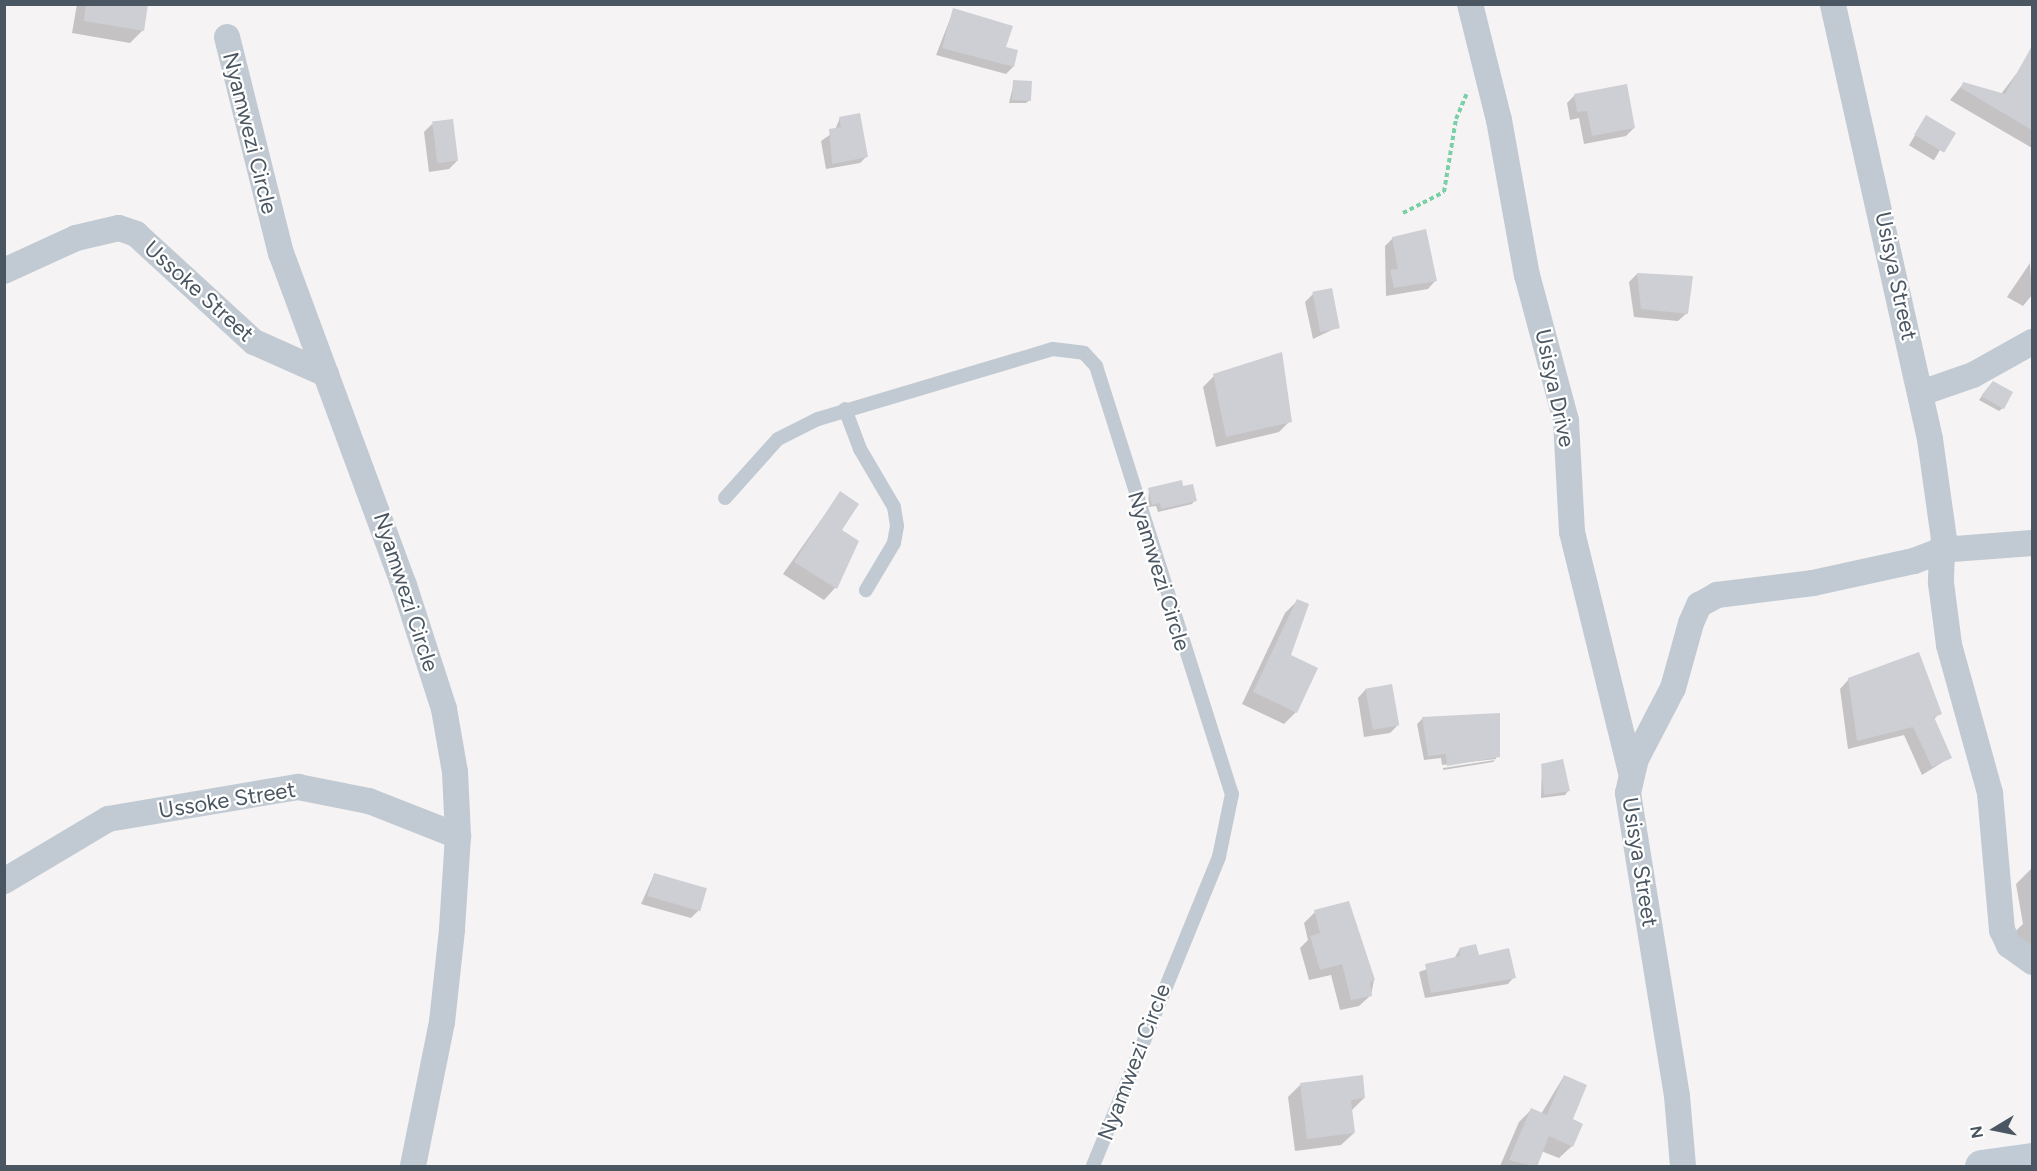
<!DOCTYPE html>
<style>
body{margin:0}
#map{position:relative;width:2037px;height:1171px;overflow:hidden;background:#f5f3f3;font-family:Figtree,sans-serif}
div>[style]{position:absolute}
.shadow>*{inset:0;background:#0003;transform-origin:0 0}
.building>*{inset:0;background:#cdcfd5;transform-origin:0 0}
.path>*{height:4px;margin-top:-2px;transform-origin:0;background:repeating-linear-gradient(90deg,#7ad0a6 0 4.5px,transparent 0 7.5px)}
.service>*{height:14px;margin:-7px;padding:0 7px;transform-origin:7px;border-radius:7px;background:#c1cad2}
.minor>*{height:26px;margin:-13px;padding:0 13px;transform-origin:13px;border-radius:13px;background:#c1cad2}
.secondary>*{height:33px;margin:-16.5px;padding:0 16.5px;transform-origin:16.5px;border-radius:16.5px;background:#c1cbd6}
span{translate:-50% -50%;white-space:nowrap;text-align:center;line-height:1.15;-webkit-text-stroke:4.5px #fff;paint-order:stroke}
.street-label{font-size:22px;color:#4a5661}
.frame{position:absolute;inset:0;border:6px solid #4a5661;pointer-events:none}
.north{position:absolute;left:1965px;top:1099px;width:60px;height:60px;-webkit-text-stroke:4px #fff;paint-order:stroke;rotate:260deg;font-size:16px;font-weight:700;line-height:24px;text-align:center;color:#4a5661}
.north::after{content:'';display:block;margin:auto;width:21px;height:27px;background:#4a5661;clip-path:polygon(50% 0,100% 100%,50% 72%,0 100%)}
</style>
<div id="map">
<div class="shadow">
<i style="clip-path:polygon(77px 4px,147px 4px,143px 30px,130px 43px,72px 33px)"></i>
<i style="clip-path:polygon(954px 9px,1004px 48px,1013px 67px,1006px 74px,936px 55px)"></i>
<i style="clip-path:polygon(2023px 65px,2032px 70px,2032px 148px,1950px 100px,1963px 84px,2001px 94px)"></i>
<i style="clip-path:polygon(1014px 82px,1030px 100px,1026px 103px,1009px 103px)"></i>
<i style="clip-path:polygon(1575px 95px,1634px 128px,1626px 136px,1584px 144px,1579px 118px,1570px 120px,1567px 103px)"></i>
<i style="left:1926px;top:117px;width:29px;height:33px;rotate:31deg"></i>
<i style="clip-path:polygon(840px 118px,867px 156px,860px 163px,826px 169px,821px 141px,834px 132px)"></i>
<i style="clip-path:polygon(432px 124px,457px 161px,449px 169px,429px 172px,424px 132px)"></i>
<i style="clip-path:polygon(1393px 238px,1436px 280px,1428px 289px,1386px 296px,1385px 246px)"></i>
<i style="clip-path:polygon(2030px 263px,2032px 295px,2023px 306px,2007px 297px)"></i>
<i style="clip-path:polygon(1637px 274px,1687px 313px,1678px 321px,1634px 317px,1629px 282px)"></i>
<i style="clip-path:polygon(1313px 294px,1338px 327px,1313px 339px,1305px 302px)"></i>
<i style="clip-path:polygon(1281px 354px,1290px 421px,1279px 432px,1216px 447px,1203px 387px,1214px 376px)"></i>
<i style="clip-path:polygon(1989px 387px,2003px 408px,1999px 411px,1979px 400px)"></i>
<i style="clip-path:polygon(1182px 488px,1195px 500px,1192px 504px,1158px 512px,1156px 506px,1148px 507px,1149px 490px)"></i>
<i style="clip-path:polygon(840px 493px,840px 530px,857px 541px,835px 588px,824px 600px,783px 574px)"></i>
<i style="clip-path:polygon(1297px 601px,1289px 656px,1296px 712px,1284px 724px,1242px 704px,1285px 613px)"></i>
<i style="clip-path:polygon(1849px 679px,1940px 713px,1933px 720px,1951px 757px,1922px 775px,1904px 735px,1848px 749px,1840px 689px)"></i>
<i style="clip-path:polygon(1366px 689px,1398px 725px,1390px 733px,1364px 737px,1358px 698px)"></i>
<i style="clip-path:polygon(1499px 714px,1496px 759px,1442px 765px,1441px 758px,1424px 760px,1417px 724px,1422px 719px)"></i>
<i style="clip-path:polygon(1495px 760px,1493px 762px,1443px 770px,1443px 768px)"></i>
<i style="clip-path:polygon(1542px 765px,1568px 791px,1565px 795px,1541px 798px)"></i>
<i style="clip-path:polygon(2032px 868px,2032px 970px,2003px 943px,2023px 924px,2016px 884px)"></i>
<i style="clip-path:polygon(654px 875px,699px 910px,691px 918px,641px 904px)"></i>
<i style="clip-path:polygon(1315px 912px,1374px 980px,1371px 995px,1359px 1006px,1340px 1010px,1331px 975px,1309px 980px,1300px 948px,1308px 940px,1304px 923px)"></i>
<i style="clip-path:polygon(1459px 950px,1478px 957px,1514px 977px,1508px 984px,1425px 998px,1419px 972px,1454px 959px)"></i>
<i style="clip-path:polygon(1564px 1076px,1572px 1146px,1559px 1158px,1541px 1151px,1535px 1166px,1500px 1166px,1519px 1122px,1531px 1110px,1541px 1114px)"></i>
<i style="clip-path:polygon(1300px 1085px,1364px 1098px,1351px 1111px,1354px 1133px,1341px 1145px,1295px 1151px,1288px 1097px)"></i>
</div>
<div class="building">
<i style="clip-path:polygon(86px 4px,148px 4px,144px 31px,84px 21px)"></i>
<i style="clip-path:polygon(953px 8px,1013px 26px,1006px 47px,1018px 50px,1014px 67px,942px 48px)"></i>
<i style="clip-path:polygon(2032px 46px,2032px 130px,1961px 88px,1963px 82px,2005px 94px)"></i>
<i style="left:1013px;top:80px;width:19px;height:20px;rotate:3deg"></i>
<i style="clip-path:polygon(1627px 84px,1635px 128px,1592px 136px,1587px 111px,1577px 112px,1574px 94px)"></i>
<i style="clip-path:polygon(860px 113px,868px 157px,832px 164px,829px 129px,841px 127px,839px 117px)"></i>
<i style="left:1926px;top:115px;width:35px;height:23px;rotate:31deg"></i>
<i style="left:453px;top:119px;width:42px;height:21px;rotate:83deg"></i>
<i style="clip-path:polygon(1426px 229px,1437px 281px,1394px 288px,1390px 270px,1398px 269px,1392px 237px)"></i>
<i style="clip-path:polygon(1637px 273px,1693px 276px,1688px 314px,1641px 309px)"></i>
<i style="left:1332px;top:288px;width:41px;height:20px;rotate:79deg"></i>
<i style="clip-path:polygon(1282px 352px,1292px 422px,1226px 437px,1213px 374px)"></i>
<i style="clip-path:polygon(1993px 381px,2013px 392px,2004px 409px,1981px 396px)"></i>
<i style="clip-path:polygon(1182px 480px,1183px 486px,1193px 484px,1197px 501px,1161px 509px,1160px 503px,1152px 505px,1148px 488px)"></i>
<i style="clip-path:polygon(840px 491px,859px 504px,842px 530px,859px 541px,837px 589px,794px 562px)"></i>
<i style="clip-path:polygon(1297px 599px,1309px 604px,1291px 655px,1318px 668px,1297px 713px,1253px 692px)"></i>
<i style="clip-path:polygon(1919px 652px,1942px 714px,1934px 717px,1952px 758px,1932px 767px,1913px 727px,1857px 741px,1848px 678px)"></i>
<i style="left:1392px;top:684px;width:42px;height:27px;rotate:80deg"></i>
<i style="clip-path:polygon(1500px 713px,1500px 757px,1447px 766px,1446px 754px,1428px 756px,1422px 717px)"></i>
<i style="clip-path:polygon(1563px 759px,1570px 791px,1544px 795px,1541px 764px)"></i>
<i style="left:654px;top:873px;width:55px;height:24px;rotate:16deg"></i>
<i style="clip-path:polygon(1349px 901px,1375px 980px,1370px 982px,1372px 996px,1351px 1000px,1342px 964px,1320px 970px,1310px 936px,1320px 933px,1314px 910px)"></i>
<i style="clip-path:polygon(1476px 944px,1479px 955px,1509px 948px,1516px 978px,1431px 993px,1425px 964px,1460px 956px,1459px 948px)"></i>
<i style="clip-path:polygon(1363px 1075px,1365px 1098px,1351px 1100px,1355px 1133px,1307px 1139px,1300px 1083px)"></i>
<i style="clip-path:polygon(1564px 1075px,1587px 1085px,1573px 1119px,1583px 1124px,1573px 1147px,1549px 1136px,1537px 1167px,1509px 1160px,1531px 1108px,1547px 1115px)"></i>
</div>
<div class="path">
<i style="left:1403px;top:213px;width:46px;rotate:-27.1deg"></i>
<i style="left:1444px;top:192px;width:74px;rotate:-80.7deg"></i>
<i style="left:1456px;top:119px;width:30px;rotate:-67deg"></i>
</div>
<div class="service">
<i style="left:845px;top:409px;width:43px;rotate:69.4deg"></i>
<i style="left:860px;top:449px;width:67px;rotate:59.6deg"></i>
<i style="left:894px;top:507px;width:19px;rotate:81deg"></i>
<i style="left:897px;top:526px;width:17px;rotate:100deg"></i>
<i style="left:894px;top:543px;width:55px;rotate:120.8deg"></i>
<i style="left:725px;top:498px;width:79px;rotate:-48.1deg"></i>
<i style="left:778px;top:439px;width:45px;rotate:-26.6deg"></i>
<i style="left:818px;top:419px;width:245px;rotate:-16.6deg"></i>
<i style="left:1053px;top:349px;width:31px;rotate:7deg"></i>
<i style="left:1084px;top:353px;width:18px;rotate:47deg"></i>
<i style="left:1096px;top:366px;width:449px;rotate:72.4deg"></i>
<i style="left:1232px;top:794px;width:64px;rotate:101.7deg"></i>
<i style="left:1219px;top:857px;width:334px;rotate:112.2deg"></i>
</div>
<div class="minor">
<i style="left:1470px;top:4px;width:120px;rotate:76deg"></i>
<i style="left:1499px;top:120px;width:158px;rotate:79.8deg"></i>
<i style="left:1527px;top:275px;width:151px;rotate:75deg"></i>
<i style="left:1566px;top:421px;width:111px;rotate:86.9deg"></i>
<i style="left:1572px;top:532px;width:248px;rotate:76.2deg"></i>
<i style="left:227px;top:37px;width:223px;rotate:76deg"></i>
<i style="left:281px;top:253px;width:354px;rotate:69.7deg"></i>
<i style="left:404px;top:585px;width:130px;rotate:72.1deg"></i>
<i style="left:444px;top:709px;width:64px;rotate:80.1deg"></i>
<i style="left:455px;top:772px;width:64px;rotate:87.3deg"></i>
<i style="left:458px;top:836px;width:94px;rotate:93.7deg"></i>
<i style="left:452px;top:930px;width:93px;rotate:96.2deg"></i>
<i style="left:442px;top:1022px;width:147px;rotate:101.4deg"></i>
<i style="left:4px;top:271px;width:79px;rotate:-24.6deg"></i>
<i style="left:76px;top:238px;width:44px;rotate:-13.1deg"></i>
<i style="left:119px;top:228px;width:18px;rotate:19deg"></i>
<i style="left:136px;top:234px;width:160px;rotate:42.5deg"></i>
<i style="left:254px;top:342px;width:79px;rotate:24deg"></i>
<i style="left:1921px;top:393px;width:55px;rotate:-19.1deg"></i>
<i style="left:1973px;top:375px;width:68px;rotate:-29.2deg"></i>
<i style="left:2032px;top:543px;width:90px;rotate:175.6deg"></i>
<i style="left:1942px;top:550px;width:33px;rotate:92deg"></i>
<i style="left:1941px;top:583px;width:63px;rotate:82.6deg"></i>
<i style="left:1949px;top:645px;width:154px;rotate:74.5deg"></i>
<i style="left:1990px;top:793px;width:138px;rotate:85deg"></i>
<i style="left:2002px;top:930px;width:17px;rotate:65deg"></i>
<i style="left:2009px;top:945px;width:29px;rotate:36deg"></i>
<i style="left:4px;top:881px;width:121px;rotate:-30.8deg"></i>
<i style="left:108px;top:819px;width:193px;rotate:-9.6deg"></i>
<i style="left:298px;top:787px;width:72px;rotate:11.2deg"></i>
<i style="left:369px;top:801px;width:96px;rotate:21.5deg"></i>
<i style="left:1683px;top:1166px;width:70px;rotate:-94.9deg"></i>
<i style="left:1677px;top:1096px;width:307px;rotate:-99.2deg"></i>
<i style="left:1628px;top:793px;width:35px;rotate:-77deg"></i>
<i style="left:1636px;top:759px;width:80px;rotate:-62.5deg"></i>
<i style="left:1673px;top:688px;width:67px;rotate:-74.5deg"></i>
<i style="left:1691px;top:623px;width:20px;rotate:-66deg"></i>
<i style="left:1699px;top:605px;width:21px;rotate:-29deg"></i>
<i style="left:1717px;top:595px;width:97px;rotate:-7.1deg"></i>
<i style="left:1813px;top:583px;width:103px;rotate:-12.3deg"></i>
<i style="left:1914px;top:561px;width:30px;rotate:-21deg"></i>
<i style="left:1942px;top:550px;width:11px;rotate:-80deg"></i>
<i style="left:1944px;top:539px;width:101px;rotate:-98deg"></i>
<i style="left:1930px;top:439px;width:446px;rotate:-102.6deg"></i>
</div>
<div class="secondary">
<i style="left:1981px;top:1166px;width:51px;rotate:-7.8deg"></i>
</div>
<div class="street-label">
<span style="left:250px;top:133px;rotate:76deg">Nyamwezi Circle</span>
<span style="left:1896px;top:276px;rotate:78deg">Usisya Street</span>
<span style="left:199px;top:291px;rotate:42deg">Ussoke Street</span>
<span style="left:1555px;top:388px;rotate:78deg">Usisya Drive</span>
<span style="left:1159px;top:571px;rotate:73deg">Nyamwezi Circle</span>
<span style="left:406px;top:592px;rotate:72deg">Nyamwezi Circle</span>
<span style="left:227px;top:800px;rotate:-9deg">Ussoke Street</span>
<span style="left:1640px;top:862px;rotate:81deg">Usisya Street</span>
<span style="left:1134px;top:1062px;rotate:-69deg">Nyamwezi Circle</span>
</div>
<div class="frame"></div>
<div class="north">N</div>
</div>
